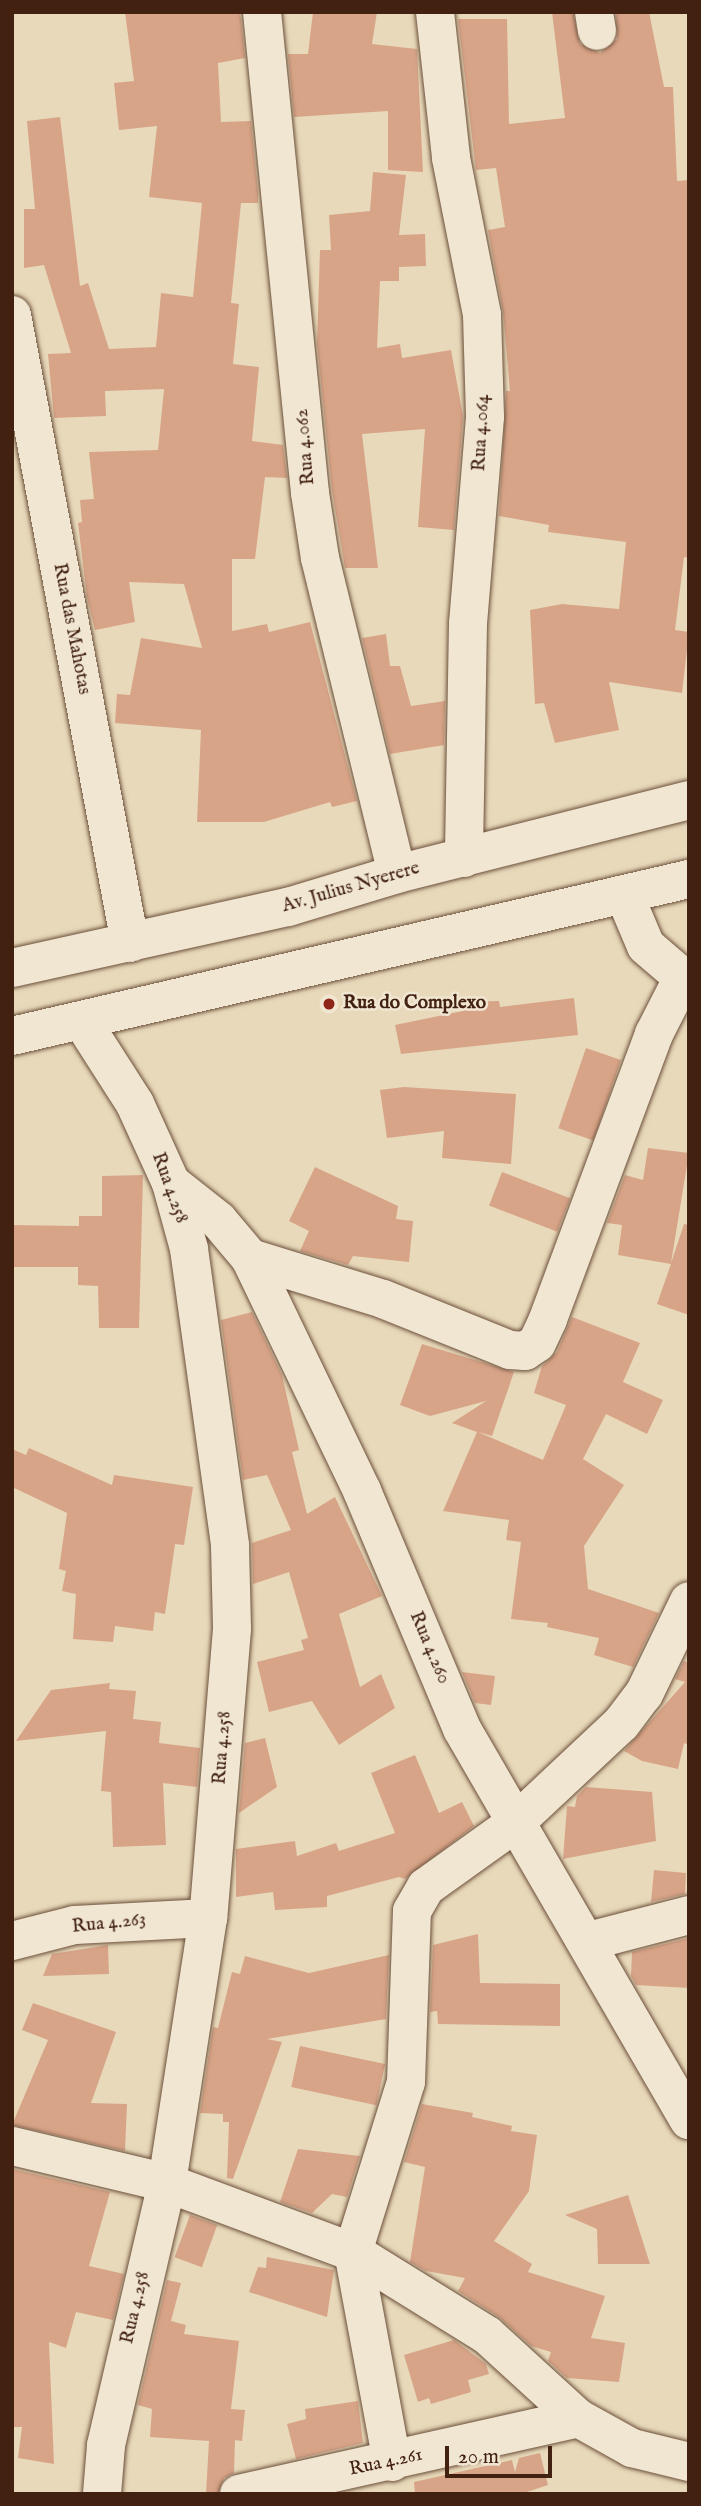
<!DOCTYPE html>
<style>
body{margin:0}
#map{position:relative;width:701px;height:2506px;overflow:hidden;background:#e8d9ba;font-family:"IM FELL English",serif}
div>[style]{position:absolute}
.building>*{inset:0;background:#d8a488;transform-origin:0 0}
.roads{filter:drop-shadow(0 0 2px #6c4f3a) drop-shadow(0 0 2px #6c4f3a)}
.minor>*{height:38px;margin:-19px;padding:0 19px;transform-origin:19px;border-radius:19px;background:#f0e6d2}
.secondary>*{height:38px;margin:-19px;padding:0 19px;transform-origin:19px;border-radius:19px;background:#f0e6d2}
.dots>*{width:19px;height:19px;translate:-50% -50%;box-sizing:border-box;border:4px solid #f0e6d2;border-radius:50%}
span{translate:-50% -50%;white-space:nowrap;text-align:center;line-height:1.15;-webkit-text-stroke:5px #f0e6d2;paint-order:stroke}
.street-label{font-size:19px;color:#422110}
.poi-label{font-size:19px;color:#422110;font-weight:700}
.left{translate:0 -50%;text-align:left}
.frame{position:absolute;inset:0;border:14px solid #422110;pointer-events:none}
.scale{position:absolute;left:445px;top:2446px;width:107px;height:32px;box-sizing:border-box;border:4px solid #422110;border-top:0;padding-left:9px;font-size:21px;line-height:24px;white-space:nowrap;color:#422110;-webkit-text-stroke:5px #f0e6d2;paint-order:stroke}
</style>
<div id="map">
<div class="building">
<i style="clip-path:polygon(125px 12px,239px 12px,241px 19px,245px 58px,218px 63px,221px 122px,251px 121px,258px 192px,258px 203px,241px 203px,231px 303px,239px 304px,233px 364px,259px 367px,252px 441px,283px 445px,287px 478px,265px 477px,255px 559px,232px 559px,232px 631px,267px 624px,269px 632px,310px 622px,357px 801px,332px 807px,330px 802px,264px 822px,197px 822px,201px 730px,115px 723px,117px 694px,130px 695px,141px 638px,202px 648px,184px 584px,129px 582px,135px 622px,95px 630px,87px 597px,78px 523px,82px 522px,80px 500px,94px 499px,89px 452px,158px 450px,164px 389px,105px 391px,106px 416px,54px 418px,48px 354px,71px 353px,44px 265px,24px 268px,24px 209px,35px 209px,27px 121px,60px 117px,80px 286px,88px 283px,109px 349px,156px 347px,161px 293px,193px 297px,202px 203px,149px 197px,157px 126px,119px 130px,114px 83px,134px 81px)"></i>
<i style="clip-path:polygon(313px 12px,377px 12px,372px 44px,417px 49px,423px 172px,388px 170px,388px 111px,294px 117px,288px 54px,308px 54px)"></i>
<i style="clip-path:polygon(552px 12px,573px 12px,580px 44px,600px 53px,617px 39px,616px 12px,649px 12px,664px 87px,673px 87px,677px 181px,689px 180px,689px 558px,684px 557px,675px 630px,689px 632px,682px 693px,609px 682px,619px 730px,555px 743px,544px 703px,535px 704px,530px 610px,562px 604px,619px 609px,626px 542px,548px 532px,549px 525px,499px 516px,506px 391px,510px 391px,503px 311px,488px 230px,505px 227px,496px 168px,476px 170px,458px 19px,507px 19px,509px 124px,565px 118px)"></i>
<i style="clip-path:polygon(373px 172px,406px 175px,399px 235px,425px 234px,426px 266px,399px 267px,399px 281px,380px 281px,377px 348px,400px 344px,402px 358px,451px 350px,463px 416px,454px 530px,418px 527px,425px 429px,362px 434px,378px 568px,345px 568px,332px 490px,317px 343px,320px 250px,331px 250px,329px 215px,370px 211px)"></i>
<i style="clip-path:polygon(386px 634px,390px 666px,400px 666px,411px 706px,445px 701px,444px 745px,390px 754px,362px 638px)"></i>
<i style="clip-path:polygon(574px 998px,578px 1035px,401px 1054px,395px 1025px,463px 1011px,463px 1002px,499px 1001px,500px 1007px)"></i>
<i style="left:586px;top:1048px;width:37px;height:85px;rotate:19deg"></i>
<i style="clip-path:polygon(404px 1087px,516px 1094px,511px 1164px,442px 1158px,444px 1131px,387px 1138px,380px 1090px)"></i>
<i style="clip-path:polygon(648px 1148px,689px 1153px,671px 1263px,684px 1224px,689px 1225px,689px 1315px,657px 1304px,671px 1264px,618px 1255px,622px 1225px,607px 1223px,625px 1175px,643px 1180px)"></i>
<i style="clip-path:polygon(315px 1167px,398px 1206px,396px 1219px,413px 1221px,409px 1262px,353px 1256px,348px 1265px,300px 1251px,309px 1231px,289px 1221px)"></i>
<i style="left:502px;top:1172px;width:73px;height:36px;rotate:21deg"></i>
<i style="clip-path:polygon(143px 1175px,139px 1328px,99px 1328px,98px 1286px,78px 1285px,78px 1267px,12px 1267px,12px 1225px,79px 1226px,79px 1216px,102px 1216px,102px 1176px)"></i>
<i style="clip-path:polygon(252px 1312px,282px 1375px,299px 1450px,292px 1452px,307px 1514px,335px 1497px,382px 1596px,339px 1614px,360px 1687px,381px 1674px,395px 1708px,339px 1745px,312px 1701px,269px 1712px,257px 1662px,304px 1650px,301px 1640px,308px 1638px,289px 1572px,253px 1584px,252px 1543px,291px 1530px,267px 1475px,243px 1480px,221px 1320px)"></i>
<i style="clip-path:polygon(572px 1317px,640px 1343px,623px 1382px,663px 1400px,647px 1434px,606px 1414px,583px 1459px,624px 1485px,584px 1546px,588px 1589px,659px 1613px,633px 1667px,594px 1655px,599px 1638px,547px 1627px,548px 1623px,511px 1619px,521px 1542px,506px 1540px,509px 1520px,443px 1511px,477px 1432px,452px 1423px,486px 1401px,430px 1416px,400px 1405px,422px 1344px,514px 1372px,492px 1436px,478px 1432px,543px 1460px,566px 1405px,534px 1393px,542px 1366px,557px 1352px)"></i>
<i style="clip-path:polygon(29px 1448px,112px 1485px,114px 1475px,193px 1487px,184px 1545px,175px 1544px,165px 1614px,155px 1612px,153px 1631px,115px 1626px,113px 1642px,73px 1639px,76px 1594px,62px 1591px,66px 1571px,59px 1569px,67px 1513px,12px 1487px,12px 1449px,26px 1455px)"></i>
<i style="clip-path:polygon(684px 1661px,689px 1663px,689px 1745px,684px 1743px,678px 1769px,642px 1761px,624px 1751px,685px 1682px,675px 1679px)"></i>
<i style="clip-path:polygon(462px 1672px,495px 1676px,491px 1705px,475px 1703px)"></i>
<i style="clip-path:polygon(110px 1683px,109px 1689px,136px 1691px,133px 1719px,161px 1722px,159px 1743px,200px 1748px,197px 1787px,163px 1783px,166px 1845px,113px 1847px,111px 1792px,101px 1791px,106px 1731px,16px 1741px,51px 1690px)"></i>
<i style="clip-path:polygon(265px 1738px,277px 1787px,239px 1813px,245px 1743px)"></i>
<i style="clip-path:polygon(415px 1755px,439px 1813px,462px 1802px,474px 1826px,405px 1879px,399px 1877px,327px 1896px,327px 1907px,275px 1910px,273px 1892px,236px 1897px,236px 1849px,295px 1841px,297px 1856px,336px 1843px,339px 1851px,395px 1833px,371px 1773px)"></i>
<i style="clip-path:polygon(586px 1787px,652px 1792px,656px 1841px,563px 1859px,567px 1806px,575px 1807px,577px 1796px)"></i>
<i style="clip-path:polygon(654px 1870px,686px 1873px,685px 1894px,651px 1902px)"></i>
<i style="clip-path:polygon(478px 1934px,480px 1983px,560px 1984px,560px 2026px,438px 2024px,437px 2011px,430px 2012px,433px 1945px)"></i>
<i style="clip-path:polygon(689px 1938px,689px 1988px,636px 1985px,631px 1976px,632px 1952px)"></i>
<i style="clip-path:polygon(108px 1945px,109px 1974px,43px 1976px,52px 1954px)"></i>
<i style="clip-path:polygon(389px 1955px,386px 2019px,267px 2039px,282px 2042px,233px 2179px,227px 2178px,229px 2122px,223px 2122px,223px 2114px,200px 2113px,213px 2027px,218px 2028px,232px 1972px,240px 1974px,245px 1956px,309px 1973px)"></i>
<i style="clip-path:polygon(33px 2003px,116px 2032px,91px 2103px,127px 2104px,125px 2151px,12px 2125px,48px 2040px,22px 2030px)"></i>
<i style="left:300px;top:2046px;width:87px;height:42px;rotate:12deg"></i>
<i style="clip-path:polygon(422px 2104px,473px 2113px,472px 2117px,512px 2126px,511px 2131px,537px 2135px,529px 2191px,494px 2241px,532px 2264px,528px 2272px,605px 2296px,591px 2338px,625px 2343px,619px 2382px,567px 2378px,548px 2361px,551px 2352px,531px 2346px,499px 2317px,458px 2291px,465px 2278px,426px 2271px,410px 2262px,425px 2167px,404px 2162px)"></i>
<i style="clip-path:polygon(298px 2149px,360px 2156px,347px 2197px,332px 2194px,312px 2213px,280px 2202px)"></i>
<i style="clip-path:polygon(12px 2169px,110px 2192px,89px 2266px,124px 2274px,113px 2320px,76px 2312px,66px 2348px,49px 2342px,54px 2464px,18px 2458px,22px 2427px,14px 2427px)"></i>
<i style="clip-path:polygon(628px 2195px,650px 2264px,598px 2264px,597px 2229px,565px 2215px)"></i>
<i style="left:190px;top:2215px;width:29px;height:45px;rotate:20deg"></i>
<i style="clip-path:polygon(267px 2257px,334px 2270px,327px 2317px,249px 2292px,258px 2267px,266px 2268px)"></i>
<i style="clip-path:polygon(167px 2280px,181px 2283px,171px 2321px,186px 2325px,184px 2334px,239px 2341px,231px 2409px,245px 2410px,242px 2441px,235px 2440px,234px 2473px,224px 2478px,218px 2494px,206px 2494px,209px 2441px,150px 2437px,152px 2409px,138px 2405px)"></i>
<i style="clip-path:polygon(454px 2340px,486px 2364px,489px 2374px,468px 2380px,471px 2392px,431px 2404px,429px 2398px,418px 2402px,404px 2355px)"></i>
<i style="clip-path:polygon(358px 2401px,363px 2443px,296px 2459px,287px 2424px,306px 2419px,305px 2409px)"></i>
<i style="clip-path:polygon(540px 2453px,548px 2485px,521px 2494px,415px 2494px,414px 2482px,512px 2460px,515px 2472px,519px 2458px)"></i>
</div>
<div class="roads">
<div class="minor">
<i style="left:262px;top:12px;width:483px;rotate:84.3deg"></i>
<i style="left:310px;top:493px;width:66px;rotate:81.3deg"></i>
<i style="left:320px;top:558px;width:325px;rotate:76.3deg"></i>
<i style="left:435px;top:12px;width:147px;rotate:83.7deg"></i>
<i style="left:451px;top:158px;width:160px;rotate:78.8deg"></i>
<i style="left:482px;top:315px;width:102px;rotate:88.3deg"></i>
<i style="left:485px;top:417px;width:207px;rotate:94.7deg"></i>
<i style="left:468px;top:623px;width:235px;rotate:91deg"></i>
<i style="left:594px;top:12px;width:19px;rotate:81deg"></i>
<i style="left:12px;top:315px;width:639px;rotate:79.36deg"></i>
<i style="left:624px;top:894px;width:56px;rotate:67.1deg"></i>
<i style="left:646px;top:946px;width:57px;rotate:40.7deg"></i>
<i style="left:82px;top:1021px;width:98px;rotate:57.4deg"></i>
<i style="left:135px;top:1104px;width:87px;rotate:65.5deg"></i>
<i style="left:171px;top:1183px;width:68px;rotate:74.7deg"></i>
<i style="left:189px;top:1249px;width:300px;rotate:82.1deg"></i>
<i style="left:230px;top:1546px;width:83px;rotate:88.6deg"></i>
<i style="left:232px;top:1629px;width:290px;rotate:94.7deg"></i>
<i style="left:208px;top:1918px;width:268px;rotate:98.8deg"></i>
<i style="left:167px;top:2183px;width:270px;rotate:103.1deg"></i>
<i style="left:106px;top:2446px;width:48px;rotate:94.8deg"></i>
<i style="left:171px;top:1183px;width:60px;rotate:38.2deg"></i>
<i style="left:218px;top:1220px;width:50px;rotate:49.9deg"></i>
<i style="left:250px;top:1258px;width:259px;rotate:64.3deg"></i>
<i style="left:362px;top:1491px;width:258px;rotate:67.2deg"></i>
<i style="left:462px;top:1729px;width:452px;rotate:59.9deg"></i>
<i style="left:250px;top:1258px;width:139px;rotate:17.1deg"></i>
<i style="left:383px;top:1299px;width:137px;rotate:21.9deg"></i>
<i style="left:510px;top:1350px;width:15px;rotate:4deg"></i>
<i style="left:525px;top:1351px;width:14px;rotate:-34deg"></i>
<i style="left:537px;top:1343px;width:26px;rotate:-65deg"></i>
<i style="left:548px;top:1319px;width:304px;rotate:-69.6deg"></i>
<i style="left:654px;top:1034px;width:62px;rotate:-63deg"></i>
<i style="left:12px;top:1941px;width:65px;rotate:-14.3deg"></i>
<i style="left:75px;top:1925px;width:133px;rotate:-3deg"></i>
<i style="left:589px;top:1941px;width:103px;rotate:-14.6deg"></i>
<i style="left:12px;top:2146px;width:159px;rotate:13.4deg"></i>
<i style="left:167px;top:2183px;width:198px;rotate:20.4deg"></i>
<i style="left:353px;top:2252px;width:158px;rotate:31.8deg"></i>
<i style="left:487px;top:2335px;width:123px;rotate:42.4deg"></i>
<i style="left:578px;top:2418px;width:62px;rotate:29.1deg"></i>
<i style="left:632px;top:2448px;width:59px;rotate:13.8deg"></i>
<i style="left:392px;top:2462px;width:214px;rotate:-100.5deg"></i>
<i style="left:353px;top:2252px;width:178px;rotate:-72.7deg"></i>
<i style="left:406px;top:2082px;width:171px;rotate:-88deg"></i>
<i style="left:412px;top:1911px;width:28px;rotate:-60deg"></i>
<i style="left:426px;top:1887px;width:108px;rotate:-35.6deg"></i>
<i style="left:514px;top:1824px;width:146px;rotate:-43.1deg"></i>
<i style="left:621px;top:1724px;width:38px;rotate:-53deg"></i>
<i style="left:644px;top:1694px;width:103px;rotate:-64.2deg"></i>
<i style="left:239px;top:2494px;width:347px;rotate:-12.6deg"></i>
</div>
<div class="secondary">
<i style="left:12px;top:968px;width:283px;rotate:-12.5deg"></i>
<i style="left:288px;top:907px;width:114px;rotate:-16.8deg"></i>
<i style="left:397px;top:874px;width:301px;rotate:-14.2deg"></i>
<i style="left:12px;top:1036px;width:695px;rotate:-13.06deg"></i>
</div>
</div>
<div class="dots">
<i style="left:329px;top:1004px;background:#8f2418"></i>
</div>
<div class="street-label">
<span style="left:482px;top:433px;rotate:-87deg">Rua 4.064</span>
<span style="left:306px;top:447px;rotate:-95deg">Rua 4.062</span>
<span style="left:71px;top:629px;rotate:79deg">Rua das Mahotas</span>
<span style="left:351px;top:888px;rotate:-16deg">Av. Julius Nyerere</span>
<span style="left:169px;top:1188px;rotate:70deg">Rua 4.258</span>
<span style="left:429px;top:1648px;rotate:67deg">Rua 4.260</span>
<span style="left:223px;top:1748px;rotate:-86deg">Rua 4.258</span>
<span style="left:109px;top:1924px;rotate:-6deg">Rua 4.263</span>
<span style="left:136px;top:2308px;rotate:-77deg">Rua 4.258</span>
<span style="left:386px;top:2463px;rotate:-12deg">Rua 4.261</span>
</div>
<div class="poi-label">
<span class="left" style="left:343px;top:1004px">Rua do Complexo</span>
</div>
<div class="frame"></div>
<div class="scale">20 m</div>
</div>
